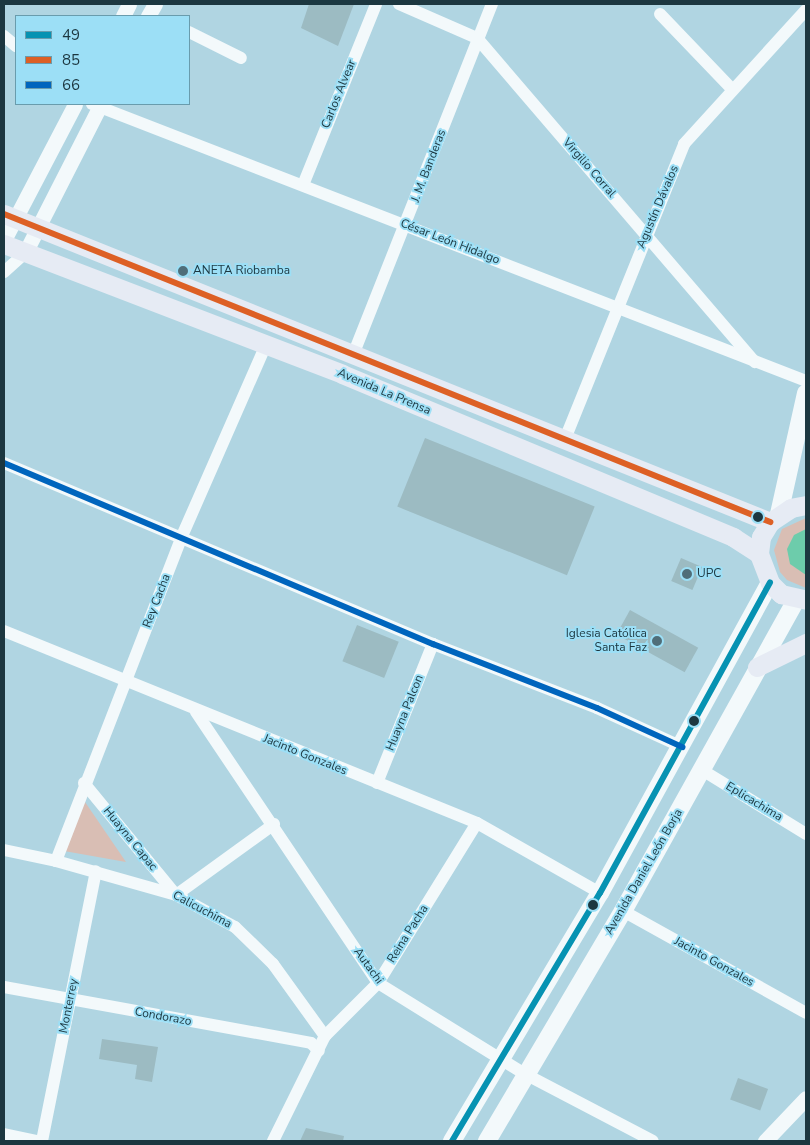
<!DOCTYPE html>
<meta charset="utf-8">
<style>
body{margin:0}
#map{position:relative;width:810px;height:1145px;overflow:hidden;background:#b0d5e2;font-family:"Nunito Sans",sans-serif}
div>[style]{position:absolute}
.green>*{inset:0;background:#d9beb4}
.water>*{inset:0;background:#6dccab}
.building>*{inset:0;background:#9cbbc2;transform-origin:0 0}
.minor>*{height:12px;margin:-6px;padding:0 6px;transform-origin:6px;border-radius:6px;background:#f3f9fb}
.tertiary>*{height:15px;margin:-7.5px;padding:0 7.5px;transform-origin:7.5px;border-radius:7.5px;background:#f3f9fb}
.secondary>*{height:18px;margin:-9px;padding:0 9px;transform-origin:9px;border-radius:9px;background:#f3f9fb}
.primary>*{height:19px;margin:-9.5px;padding:0 9.5px;transform-origin:9.5px;border-radius:9.5px;background:#e6ebf4}
.bus-1>*{height:6px;margin:-3px;padding:0 3px;transform-origin:3px;border-radius:3px;background:#0692b2}
.bus-2>*{height:6px;margin:-3px;padding:0 3px;transform-origin:3px;border-radius:3px;background:#dd6025}
.bus-3>*{height:6px;margin:-3px;padding:0 3px;transform-origin:3px;border-radius:3px;background:#0065bd}
.dots>*{width:14px;height:14px;translate:-50% -50%;box-sizing:border-box;border:2px solid #9cdff6;border-radius:50%}
span{translate:-50% -50%;white-space:nowrap;text-align:center;line-height:1.15;-webkit-text-stroke:4px #9cdff6;paint-order:stroke}
.street-label{font-size:12px;color:#1c3740}
.poi-label{font-size:12px;color:#1c3740}
.left{translate:0 -50%;text-align:left}
.right{translate:-100% -50%;text-align:right}
.frame{position:absolute;inset:0;border:5px solid #1c3740;pointer-events:none}
.legend{position:absolute;left:15px;top:15px;width:175px;height:90px;box-sizing:border-box;background:#9cdff6;border:1px solid #699cad;margin:0;padding:6px 9px;list-style:none;font-size:15px;color:#1c3740}
.legend li{display:flex;align-items:center;gap:10px;height:25px}
.legend b{width:25px;border:1px solid #699cad}
</style>
<div id="map">
<div class="green">
<i style="clip-path:polygon(806px 518px,806px 588px,787px 580px,780px 572px,774px 550px,782px 529px)"></i>
<i style="clip-path:polygon(85px 802px,126px 862px,64px 851px)"></i>
</div>
<div class="water">
<i style="clip-path:polygon(806px 529px,806px 575px,790px 564px,787px 549px,794px 535px)"></i>
</div>
<div class="building">
<i style="clip-path:polygon(309px 4px,354px 4px,338px 46px,301px 28px)"></i>
<i style="left:425px;top:438px;width:183px;height:74px;rotate:22deg"></i>
<i style="left:681px;top:558px;width:23px;height:25px;rotate:23deg"></i>
<i style="left:630px;top:610px;width:78px;height:28px;rotate:29deg"></i>
<i style="left:357px;top:625px;width:45px;height:39px;rotate:22deg"></i>
<i style="clip-path:polygon(102px 1039px,158px 1047px,152px 1082px,135px 1079px,137px 1065px,99px 1059px)"></i>
<i style="left:738px;top:1078px;width:32px;height:23px;rotate:20deg"></i>
<i style="clip-path:polygon(306px 1128px,344px 1136px,343px 1141px,300px 1141px)"></i>
</div>
<div class="minor">
<i style="left:399px;top:4px;width:85px;rotate:23.6deg"></i>
<i style="left:477px;top:38px;width:427px;rotate:49.4deg"></i>
<i style="left:660px;top:14px;width:104px;rotate:46.2deg"></i>
<i style="left:189px;top:32px;width:58px;rotate:26.6deg"></i>
<i style="left:4px;top:36px;width:16px;rotate:40deg"></i>
<i style="left:92px;top:104px;width:766px;rotate:21.2deg"></i>
<i style="left:303px;top:185px;width:195px;rotate:-68deg"></i>
<i style="left:4px;top:272px;width:28px;rotate:-42deg"></i>
<i style="left:353px;top:355px;width:378px;rotate:-68.4deg"></i>
<i style="left:565px;top:439px;width:318px;rotate:-68deg"></i>
<i style="left:684px;top:144px;width:181px;rotate:-47.7deg"></i>
<i style="left:4px;top:463px;width:466px;rotate:22.9deg"></i>
<i style="left:433px;top:644px;width:176px;rotate:21.3deg"></i>
<i style="left:597px;top:708px;width:94px;rotate:24.6deg"></i>
<i style="left:4px;top:631px;width:510px;rotate:22.09deg"></i>
<i style="left:477px;top:823px;width:142px;rotate:29.6deg"></i>
<i style="left:196px;top:712px;width:326px;rotate:56.1deg"></i>
<i style="left:378px;top:983px;width:173px;rotate:31.8deg"></i>
<i style="left:525px;top:1074px;width:144px;rotate:27.6deg"></i>
<i style="left:702px;top:770px;width:122px;rotate:31.6deg"></i>
<i style="left:84px;top:783px;width:145px;rotate:50.6deg"></i>
<i style="left:377px;top:783px;width:150px;rotate:-68.1deg"></i>
<i style="left:4px;top:850px;width:53px;rotate:11.9deg"></i>
<i style="left:56px;top:861px;width:125px;rotate:15.8deg"></i>
<i style="left:176px;top:895px;width:67px;rotate:28.5deg"></i>
<i style="left:235px;top:927px;width:53px;rotate:44.2deg"></i>
<i style="left:273px;top:964px;width:89px;rotate:54.2deg"></i>
<i style="left:56px;top:861px;width:349px;rotate:-68.8deg"></i>
<i style="left:182px;top:536px;width:209px;rotate:-66.3deg"></i>
<i style="left:176px;top:895px;width:121px;rotate:-35.9deg"></i>
<i style="left:623px;top:911px;width:210px;rotate:29.1deg"></i>
<i style="left:4px;top:987px;width:312px;rotate:10.3deg"></i>
<i style="left:311px;top:1043px;width:11px;rotate:45deg"></i>
<i style="left:4px;top:1134px;width:35px;rotate:12deg"></i>
<i style="left:42px;top:1141px;width:275px;rotate:-78.7deg"></i>
<i style="left:273px;top:1141px;width:117px;rotate:-63.7deg"></i>
<i style="left:325px;top:1036px;width:75px;rotate:-45deg"></i>
<i style="left:378px;top:983px;width:188px;rotate:-58.3deg"></i>
</div>
<div class="tertiary">
<i style="left:123px;top:16px;width:13px;rotate:-63deg"></i>
<i style="left:148px;top:16px;width:14px;rotate:-60deg"></i>
<i style="left:4px;top:240px;width:153px;rotate:-62.4deg"></i>
<i style="left:25px;top:253px;width:167px;rotate:-63deg"></i>
<i style="left:765px;top:1141px;width:59px;rotate:-46.4deg"></i>
</div>
<div class="secondary">
<i style="left:779px;top:514px;width:124px;rotate:-77.4deg"></i>
<i style="left:452px;top:1141px;width:289px;rotate:-59.2deg"></i>
<i style="left:600px;top:893px;width:354px;rotate:-61.3deg"></i>
<i style="left:487px;top:1141px;width:267px;rotate:-59.4deg"></i>
<i style="left:623px;top:911px;width:356px;rotate:-60.9deg"></i>
</div>
<div class="primary">
<i style="left:4px;top:214px;width:826px;rotate:21.9deg"></i>
<i style="left:4px;top:244px;width:362px;rotate:21deg"></i>
<i style="left:342px;top:374px;width:424px;rotate:22.6deg"></i>
<i style="left:733px;top:537px;width:31px;rotate:33deg"></i>
<i style="left:806px;top:505px;width:15px;rotate:169deg"></i>
<i style="left:791px;top:508px;width:25px;rotate:146deg"></i>
<i style="left:770px;top:522px;width:17px;rotate:121deg"></i>
<i style="left:761px;top:537px;width:17px;rotate:97deg"></i>
<i style="left:759px;top:554px;width:31px;rotate:69deg"></i>
<i style="left:770px;top:583px;width:16px;rotate:45deg"></i>
<i style="left:781px;top:594px;width:26px;rotate:13deg"></i>
<i style="left:757px;top:667px;width:55px;rotate:-26.1deg"></i>
</div>
<div class="bus-1">
<i style="left:452px;top:1141px;width:289px;rotate:-59.2deg"></i>
<i style="left:600px;top:893px;width:354px;rotate:-61.3deg"></i>
</div>
<div class="bus-2">
<i style="left:4px;top:214px;width:826px;rotate:21.9deg"></i>
</div>
<div class="bus-3">
<i style="left:4px;top:463px;width:466px;rotate:22.9deg"></i>
<i style="left:433px;top:644px;width:176px;rotate:21.3deg"></i>
<i style="left:597px;top:708px;width:94px;rotate:24.6deg"></i>
</div>
<div class="dots">
<i style="left:183px;top:271px;background:#506e79"></i>
<i style="left:758px;top:517px;background:#1c3740"></i>
<i style="left:687px;top:574px;background:#506e79"></i>
<i style="left:657px;top:641px;background:#506e79"></i>
<i style="left:694px;top:721px;background:#1c3740"></i>
<i style="left:593px;top:905px;background:#1c3740"></i>
</div>
<div class="street-label">
<span style="left:339px;top:94px;rotate:-68deg">Carlos Alvear</span>
<span style="left:429px;top:166px;rotate:-69deg">J. M. Banderas</span>
<span style="left:589px;top:168px;rotate:49deg">Virgilio Corral</span>
<span style="left:658px;top:207px;rotate:-67deg">Agustín Dávalos</span>
<span style="left:450px;top:242px;rotate:21deg">César León Hidalgo</span>
<span style="left:384px;top:392px;rotate:23deg">Avenida La Prensa</span>
<span style="left:157px;top:601px;rotate:-69deg">Rey Cacha</span>
<span style="left:405px;top:713px;rotate:-68deg">Huayna Palcon</span>
<span style="left:305px;top:755px;rotate:22deg">Jacinto Gonzales</span>
<span style="left:754px;top:802px;rotate:31deg">Eplicachima</span>
<span style="left:130px;top:839px;rotate:51deg">Huayna Capac</span>
<span style="left:644px;top:872px;rotate:-60deg">Avenida Daniel León Borja</span>
<span style="left:202px;top:910px;rotate:28deg">Calicuchima</span>
<span style="left:408px;top:934px;rotate:-58deg">Reina Pacha</span>
<span style="left:714px;top:962px;rotate:29deg">Jacinto Gonzales</span>
<span style="left:368px;top:966px;rotate:54deg">Autachi</span>
<span style="left:69px;top:1006px;rotate:-79deg">Monterrey</span>
<span style="left:163px;top:1017px;rotate:10deg">Condorazo</span>
</div>
<div class="poi-label">
<span class="left" style="left:193px;top:271px">ANETA Riobamba</span>
<span class="left" style="left:697px;top:574px">UPC</span>
<span class="right" style="left:647px;top:641px">Iglesia Católica<br>Santa Faz</span>
</div>
<div class="frame"></div>
<ul class="legend">
<li><b style="height:6px;background:#0692b2"></b>49</li>
<li><b style="height:6px;background:#dd6025"></b>85</li>
<li><b style="height:6px;background:#0065bd"></b>66</li>
</ul>
</div>
